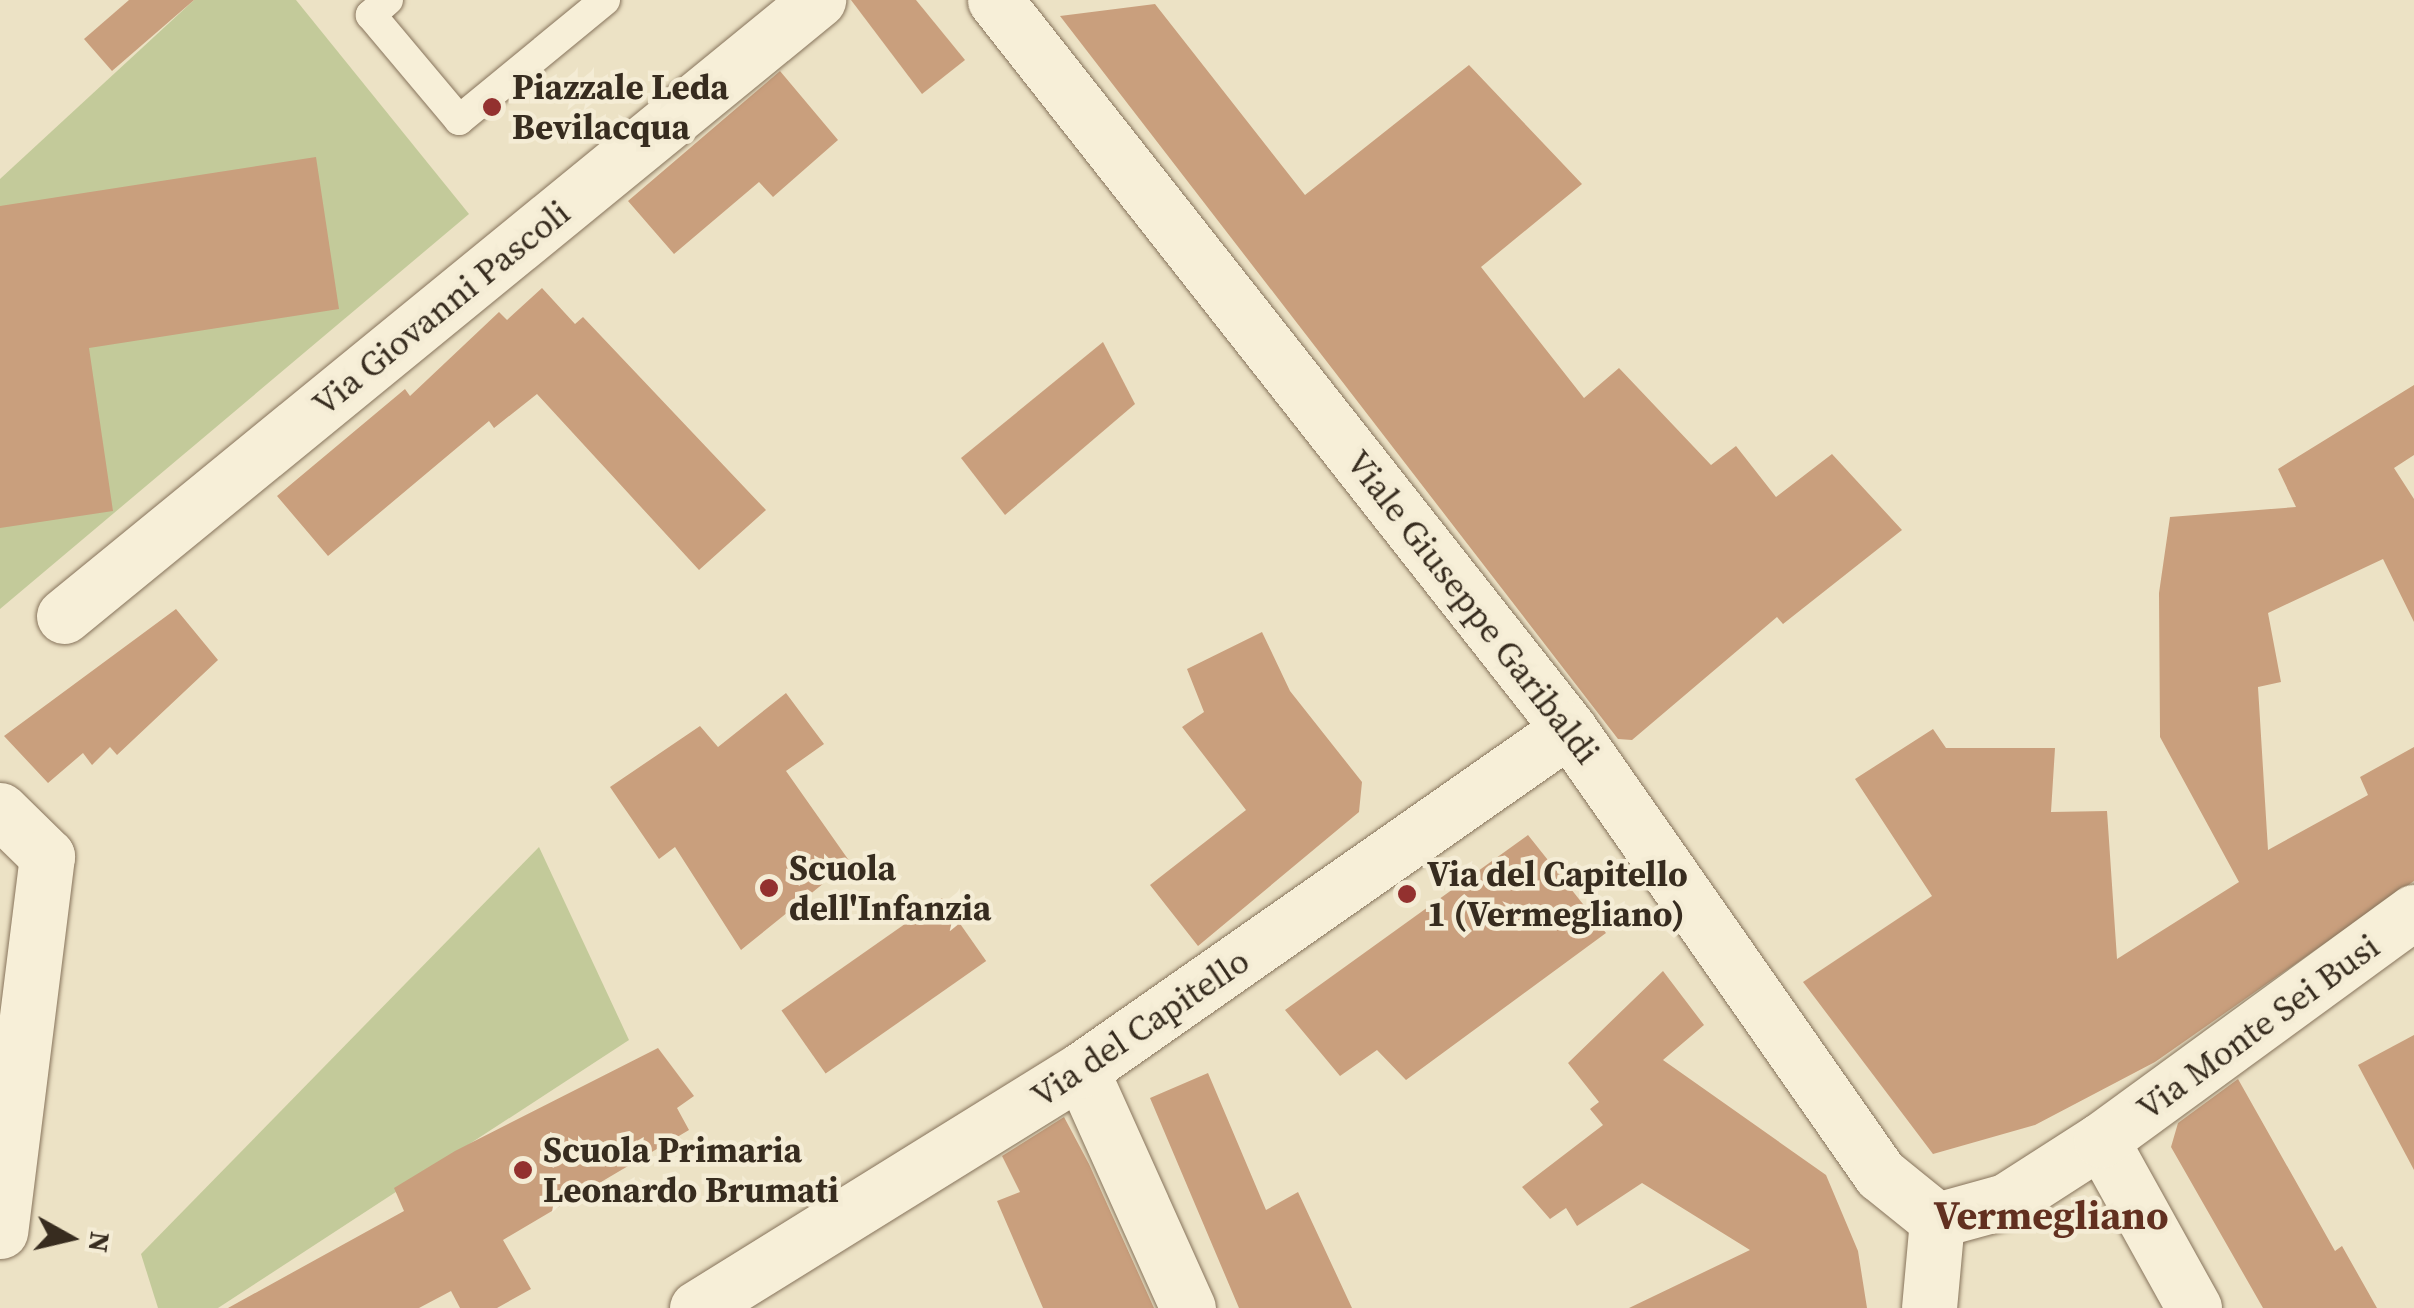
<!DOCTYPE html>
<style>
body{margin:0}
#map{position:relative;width:2414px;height:1308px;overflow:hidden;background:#ece2c5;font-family:"Source Serif 4",serif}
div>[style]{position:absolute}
.green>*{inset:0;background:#c3ca9a}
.building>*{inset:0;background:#c99f7d;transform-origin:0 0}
.roads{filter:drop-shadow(0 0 2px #87745c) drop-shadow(0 0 2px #87745c)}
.service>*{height:30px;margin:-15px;padding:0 15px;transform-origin:15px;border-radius:15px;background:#f7efd8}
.minor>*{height:55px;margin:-27.5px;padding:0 27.5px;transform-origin:27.5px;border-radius:27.5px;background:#f7efd8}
.dots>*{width:28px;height:28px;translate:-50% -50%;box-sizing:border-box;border:5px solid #f4ecd5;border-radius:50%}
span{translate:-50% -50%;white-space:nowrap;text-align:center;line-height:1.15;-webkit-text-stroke:9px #f4ecd5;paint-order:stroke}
.poi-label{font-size:35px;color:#372c1f;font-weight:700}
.left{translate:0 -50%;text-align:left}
.street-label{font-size:35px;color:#372c1f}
.quarter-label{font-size:40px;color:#623020;font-weight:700}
.north{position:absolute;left:20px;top:1188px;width:100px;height:100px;-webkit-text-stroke:8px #f4ecd5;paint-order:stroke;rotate:98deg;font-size:28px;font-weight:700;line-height:40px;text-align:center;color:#372c1f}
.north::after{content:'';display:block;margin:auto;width:35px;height:45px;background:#372c1f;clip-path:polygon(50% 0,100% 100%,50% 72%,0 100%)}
</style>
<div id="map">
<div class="green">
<i style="clip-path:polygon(194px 0,296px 0,469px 214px,0 609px,0 179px)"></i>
<i style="clip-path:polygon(539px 847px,629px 1040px,218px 1308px,158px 1308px,141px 1254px)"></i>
</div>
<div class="building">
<i style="clip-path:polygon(129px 0,194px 0,112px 71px,84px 39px)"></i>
<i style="clip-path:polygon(851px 0,916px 0,965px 60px,922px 94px)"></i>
<i style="clip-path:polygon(1155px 4px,1305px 195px,1469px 65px,1582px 184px,1481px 267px,1584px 398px,1619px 368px,1711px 465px,1736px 446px,1776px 497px,1832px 454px,1902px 530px,1783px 624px,1777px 617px,1632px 740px,1618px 739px,1060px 16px)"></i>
<i style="clip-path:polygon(780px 71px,838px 140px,773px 197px,759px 182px,674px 254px,628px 201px)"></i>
<i style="clip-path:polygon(316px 157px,339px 309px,89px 348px,113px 511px,0 528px,0 206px)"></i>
<i style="clip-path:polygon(542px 288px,575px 324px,583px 317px,766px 510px,699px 570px,537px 394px,494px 428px,489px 421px,328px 556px,277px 496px,405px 389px,410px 396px,499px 312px,507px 320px)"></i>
<i style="clip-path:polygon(1103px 342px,1135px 404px,1005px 515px,961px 458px)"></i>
<i style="clip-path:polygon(2414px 385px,2414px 455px,2394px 468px,2414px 499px,2414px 622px,2383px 559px,2268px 613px,2281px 682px,2258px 687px,2268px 850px,2368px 795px,2360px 777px,2414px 747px,2414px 881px,2155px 1062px,2035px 1125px,1933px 1154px,1803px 982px,1932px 896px,1855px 779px,1933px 729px,1946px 748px,2055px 748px,2051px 812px,2107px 811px,2117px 959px,2239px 882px,2160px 737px,2159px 593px,2170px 517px,2296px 507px,2278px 469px)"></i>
<i style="clip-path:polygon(176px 609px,218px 660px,117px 755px,110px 747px,92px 765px,83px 753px,48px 783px,4px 736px)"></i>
<i style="clip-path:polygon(1262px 632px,1290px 691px,1362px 782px,1359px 812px,1198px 946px,1150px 885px,1246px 810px,1182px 727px,1204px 712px,1187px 669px)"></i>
<i style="clip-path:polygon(786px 693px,824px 744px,786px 771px,850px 862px,741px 950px,675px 847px,659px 859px,610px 787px,700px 726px,718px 747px)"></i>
<i style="clip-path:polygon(1528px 835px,1606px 933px,1406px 1080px,1377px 1050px,1340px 1076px,1285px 1010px)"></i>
<i style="left:942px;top:898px;width:77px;height:196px;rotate:55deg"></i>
<i style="clip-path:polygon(1663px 971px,1704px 1025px,1663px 1060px,1826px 1175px,1858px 1251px,1867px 1308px,1629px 1308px,1750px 1250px,1642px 1183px,1577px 1226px,1566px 1208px,1550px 1219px,1522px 1187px,1603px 1125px,1590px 1109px,1599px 1102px,1568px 1063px)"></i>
<i style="clip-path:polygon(2414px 1035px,2414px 1170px,2358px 1065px)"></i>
<i style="clip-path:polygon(658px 1048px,694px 1096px,677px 1108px,689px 1130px,503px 1240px,531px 1289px,497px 1308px,460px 1308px,451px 1291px,419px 1308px,228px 1308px,404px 1211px,394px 1188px,455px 1151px)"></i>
<i style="clip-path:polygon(1208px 1073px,1266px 1210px,1298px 1192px,1352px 1308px,1239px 1308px,1150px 1098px)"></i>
<i style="clip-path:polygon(2238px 1079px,2335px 1251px,2342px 1246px,2377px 1308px,2263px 1308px,2171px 1147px,2178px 1123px)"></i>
<i style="clip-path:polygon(1064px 1117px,1089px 1164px,1154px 1308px,1043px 1308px,997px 1201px,1020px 1192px,1002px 1156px)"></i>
</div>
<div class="roads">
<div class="service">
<i style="left:388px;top:0;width:23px;rotate:139deg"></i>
<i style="left:371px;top:15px;width:137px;rotate:50deg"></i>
<i style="left:459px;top:120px;width:189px;rotate:-39.4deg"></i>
</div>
<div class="minor">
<i style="left:995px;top:0;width:928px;rotate:51.78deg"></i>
<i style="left:1569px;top:729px;width:543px;rotate:55.05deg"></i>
<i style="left:1880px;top:1174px;width:73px;rotate:38.9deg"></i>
<i style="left:64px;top:616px;width:974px;rotate:-39.25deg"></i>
<i style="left:0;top:810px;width:66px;rotate:44.4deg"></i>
<i style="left:47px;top:856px;width:378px;rotate:97.1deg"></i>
<i style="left:1081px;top:1070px;width:261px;rotate:65.8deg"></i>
<i style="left:2101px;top:1140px;width:192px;rotate:61deg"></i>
<i style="left:1937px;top:1220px;width:72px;rotate:-15.4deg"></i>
<i style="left:2006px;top:1201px;width:113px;rotate:-32.7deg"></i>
<i style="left:2101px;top:1140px;width:387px;rotate:-36.1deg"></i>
<i style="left:697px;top:1308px;width:452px;rotate:-31.8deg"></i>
<i style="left:1081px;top:1070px;width:595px;rotate:-34.94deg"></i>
<i style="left:1929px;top:1308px;width:88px;rotate:-84.8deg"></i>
</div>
</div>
<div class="dots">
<i style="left:492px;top:107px;background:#93312f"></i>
<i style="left:769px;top:888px;background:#93312f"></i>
<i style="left:1407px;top:894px;background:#93312f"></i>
<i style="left:523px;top:1170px;background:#93312f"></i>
</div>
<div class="poi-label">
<span class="left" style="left:512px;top:107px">Piazzale Leda<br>Bevilacqua</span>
<span class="left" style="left:789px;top:888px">Scuola<br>dell'Infanzia</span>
<span class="left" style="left:1427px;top:894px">Via del Capitello<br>1 (Vermegliano)</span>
<span class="left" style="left:543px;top:1170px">Scuola Primaria<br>Leonardo Brumati</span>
</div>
<div class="street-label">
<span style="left:441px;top:308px;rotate:-39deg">Via Giovanni Pascoli</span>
<span style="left:1473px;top:607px;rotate:52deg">Viale Giuseppe Garibaldi</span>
<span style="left:2258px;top:1027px;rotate:-36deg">Via Monte Sei Busi</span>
<span style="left:1140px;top:1028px;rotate:-34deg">Via del Capitello</span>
</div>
<div class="quarter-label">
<span style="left:2051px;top:1215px">Vermegliano</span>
</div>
<div class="north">N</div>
</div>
